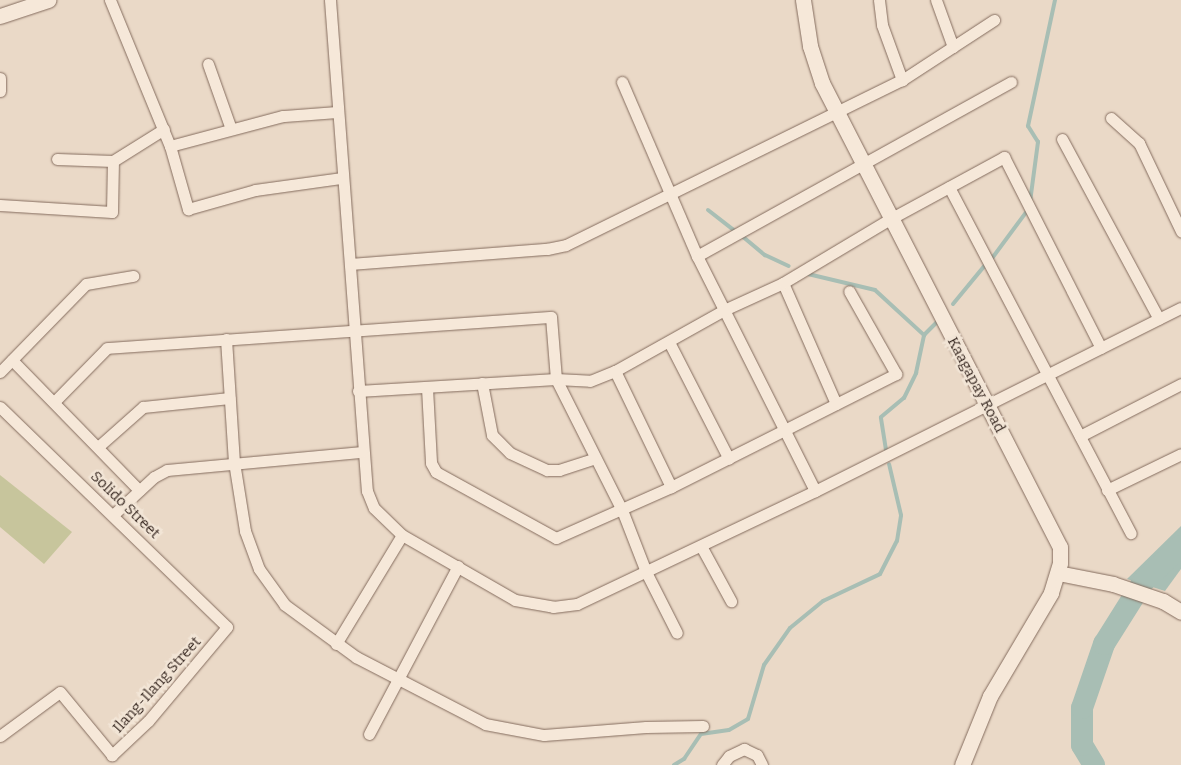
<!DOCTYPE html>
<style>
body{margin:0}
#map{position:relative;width:1181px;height:765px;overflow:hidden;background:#ead9c7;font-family:Bitter,serif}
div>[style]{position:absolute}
.green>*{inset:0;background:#c7c59c}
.water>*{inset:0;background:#a8beb4}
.stream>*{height:4px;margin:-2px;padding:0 2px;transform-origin:2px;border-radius:2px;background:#a8beb4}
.river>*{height:22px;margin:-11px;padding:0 11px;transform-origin:11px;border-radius:11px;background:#a8beb4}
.roads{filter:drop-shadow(0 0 1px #846c5e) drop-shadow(0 0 1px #846c5e)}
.street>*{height:11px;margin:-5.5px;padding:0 5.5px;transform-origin:5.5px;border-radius:5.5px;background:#f6e8d9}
.secondary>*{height:15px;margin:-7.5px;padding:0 7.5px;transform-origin:7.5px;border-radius:7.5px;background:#f6e8d9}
span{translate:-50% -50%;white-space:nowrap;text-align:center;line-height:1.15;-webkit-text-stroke:5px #f2e5d6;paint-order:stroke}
.street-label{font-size:15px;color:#362720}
</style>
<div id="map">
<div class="green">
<i style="clip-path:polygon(0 475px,72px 532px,44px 564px,0 527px)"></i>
</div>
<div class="water">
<i style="clip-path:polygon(1181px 526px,1181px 569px,1165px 591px,1127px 579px)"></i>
</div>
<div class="stream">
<i style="left:1030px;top:202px;width:61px;rotate:-82.4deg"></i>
<i style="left:1038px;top:142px;width:19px;rotate:-122deg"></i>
<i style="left:1028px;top:126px;width:129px;rotate:-77.9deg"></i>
<i style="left:708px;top:210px;width:36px;rotate:38deg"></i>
<i style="left:742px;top:236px;width:30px;rotate:40deg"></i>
<i style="left:765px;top:255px;width:26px;rotate:25deg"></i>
<i style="left:993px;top:257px;width:57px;rotate:-53.5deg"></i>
<i style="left:808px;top:274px;width:69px;rotate:13.4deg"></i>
<i style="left:875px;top:290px;width:67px;rotate:42.6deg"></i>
<i style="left:953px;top:304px;width:52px;rotate:-50.5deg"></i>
<i style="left:886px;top:450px;width:33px;rotate:-99deg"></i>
<i style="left:881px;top:417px;width:30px;rotate:-40deg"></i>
<i style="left:904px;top:398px;width:28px;rotate:-64deg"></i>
<i style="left:916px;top:373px;width:39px;rotate:-78deg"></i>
<i style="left:924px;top:335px;width:18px;rotate:-45deg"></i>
<i style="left:674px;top:765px;width:12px;rotate:-31deg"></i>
<i style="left:684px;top:759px;width:30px;rotate:-56deg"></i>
<i style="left:701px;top:734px;width:28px;rotate:-8deg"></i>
<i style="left:729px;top:730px;width:22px;rotate:-30deg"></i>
<i style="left:748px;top:719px;width:56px;rotate:-73.5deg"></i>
<i style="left:764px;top:665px;width:45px;rotate:-54.9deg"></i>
<i style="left:790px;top:628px;width:43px;rotate:-39.3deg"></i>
<i style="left:823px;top:601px;width:63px;rotate:-25.3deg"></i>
<i style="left:880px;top:574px;width:37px;rotate:-63deg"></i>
<i style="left:897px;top:541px;width:26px;rotate:-81deg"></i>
<i style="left:901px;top:515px;width:52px;rotate:-103.2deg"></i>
</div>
<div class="river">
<i style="left:1094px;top:765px;width:23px;rotate:-121deg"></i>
<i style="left:1082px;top:745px;width:37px;rotate:-90deg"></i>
<i style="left:1082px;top:708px;width:68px;rotate:-71deg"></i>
<i style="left:1104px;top:644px;width:73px;rotate:-57.8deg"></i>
<i style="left:1143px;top:582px;width:52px;rotate:-43.5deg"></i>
</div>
<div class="roads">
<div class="street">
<i style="left:110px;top:0;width:158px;rotate:67.7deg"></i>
<i style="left:170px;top:146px;width:66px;rotate:74.1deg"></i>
<i style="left:188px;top:209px;width:70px;rotate:-15.8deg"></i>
<i style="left:255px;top:190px;width:88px;rotate:-7.9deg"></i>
<i style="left:330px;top:0;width:492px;rotate:85.7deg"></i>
<i style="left:367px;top:491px;width:18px;rotate:68deg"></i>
<i style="left:374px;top:508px;width:39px;rotate:44deg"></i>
<i style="left:402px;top:535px;width:130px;rotate:29.9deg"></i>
<i style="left:515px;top:600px;width:39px;rotate:10deg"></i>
<i style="left:553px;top:607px;width:24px;rotate:-7deg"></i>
<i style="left:577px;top:604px;width:263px;rotate:-25.4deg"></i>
<i style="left:815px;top:491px;width:409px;rotate:-26.6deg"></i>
<i style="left:879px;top:0;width:25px;rotate:83deg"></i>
<i style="left:882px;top:25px;width:59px;rotate:70deg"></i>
<i style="left:936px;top:0;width:50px;rotate:70.1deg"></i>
<i style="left:208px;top:64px;width:69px;rotate:70.5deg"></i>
<i style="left:0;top:78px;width:13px;rotate:90deg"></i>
<i style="left:622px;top:82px;width:189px;rotate:66.7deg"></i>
<i style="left:697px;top:256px;width:263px;rotate:63.3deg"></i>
<i style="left:1111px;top:118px;width:38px;rotate:42deg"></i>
<i style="left:1139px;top:143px;width:98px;rotate:64.5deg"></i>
<i style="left:1062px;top:139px;width:204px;rotate:61.7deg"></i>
<i style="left:170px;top:146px;width:117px;rotate:-14.9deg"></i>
<i style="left:283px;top:116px;width:55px;rotate:-4.2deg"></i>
<i style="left:113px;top:161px;width:60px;rotate:-32.1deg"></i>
<i style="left:949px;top:187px;width:391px;rotate:62.3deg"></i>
<i style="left:0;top:205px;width:112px;rotate:3.6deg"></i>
<i style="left:112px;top:212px;width:51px;rotate:-88.9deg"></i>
<i style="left:113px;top:161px;width:56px;rotate:-178deg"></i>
<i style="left:697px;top:256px;width:359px;rotate:-29deg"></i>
<i style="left:350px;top:264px;width:198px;rotate:-4.4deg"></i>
<i style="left:547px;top:249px;width:19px;rotate:-12deg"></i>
<i style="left:566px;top:245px;width:374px;rotate:-26.2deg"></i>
<i style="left:902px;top:80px;width:110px;rotate:-33.1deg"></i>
<i style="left:783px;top:283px;width:132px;rotate:66.3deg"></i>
<i style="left:226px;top:339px;width:123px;rotate:86.3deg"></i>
<i style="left:234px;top:462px;width:70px;rotate:80.9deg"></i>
<i style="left:245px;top:531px;width:40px;rotate:69.8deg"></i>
<i style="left:259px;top:569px;width:44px;rotate:54.2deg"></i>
<i style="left:285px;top:605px;width:88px;rotate:36.2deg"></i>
<i style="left:356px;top:657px;width:145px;rotate:27.4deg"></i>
<i style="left:485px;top:724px;width:60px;rotate:10.6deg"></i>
<i style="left:544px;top:735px;width:102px;rotate:-4.5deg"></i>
<i style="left:646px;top:727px;width:57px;rotate:-1deg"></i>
<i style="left:669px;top:342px;width:131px;rotate:62.9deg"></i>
<i style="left:12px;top:360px;width:182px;rotate:45.7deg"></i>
<i style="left:615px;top:371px;width:129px;rotate:64.2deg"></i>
<i style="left:0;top:372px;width:123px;rotate:-45.7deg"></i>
<i style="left:86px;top:284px;width:48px;rotate:-9.7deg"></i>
<i style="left:482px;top:383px;width:53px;rotate:79.1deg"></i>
<i style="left:492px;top:435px;width:25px;rotate:45deg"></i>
<i style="left:510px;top:453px;width:41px;rotate:24.7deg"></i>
<i style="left:547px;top:470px;width:12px"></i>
<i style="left:559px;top:470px;width:36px;rotate:-18deg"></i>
<i style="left:427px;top:388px;width:75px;rotate:86.9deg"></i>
<i style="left:431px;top:463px;width:10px;rotate:61deg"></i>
<i style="left:436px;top:472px;width:137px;rotate:28.8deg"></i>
<i style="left:556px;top:538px;width:126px;rotate:-23.9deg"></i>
<i style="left:671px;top:487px;width:252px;rotate:-26.7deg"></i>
<i style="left:896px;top:374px;width:95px;rotate:-119.5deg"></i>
<i style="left:358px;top:391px;width:198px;rotate:-3.5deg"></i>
<i style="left:556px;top:379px;width:34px;rotate:3deg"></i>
<i style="left:590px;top:381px;width:27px;rotate:-22deg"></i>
<i style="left:615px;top:371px;width:125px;rotate:-29.2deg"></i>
<i style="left:724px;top:310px;width:65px;rotate:-24.6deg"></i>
<i style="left:783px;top:283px;width:125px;rotate:-30.9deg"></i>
<i style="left:890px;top:219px;width:130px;rotate:-28.5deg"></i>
<i style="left:1004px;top:157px;width:214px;rotate:63.1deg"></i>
<i style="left:55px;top:401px;width:74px;rotate:-45.5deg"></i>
<i style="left:107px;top:348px;width:445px;rotate:-4deg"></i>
<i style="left:551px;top:317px;width:62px;rotate:85.4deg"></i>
<i style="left:556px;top:379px;width:147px;rotate:63.3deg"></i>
<i style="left:622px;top:510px;width:66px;rotate:68.8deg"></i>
<i style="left:646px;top:572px;width:68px;rotate:63.1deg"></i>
<i style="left:0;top:407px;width:316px;rotate:44.1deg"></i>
<i style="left:227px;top:627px;width:123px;rotate:130deg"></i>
<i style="left:148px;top:721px;width:50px;rotate:136.6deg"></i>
<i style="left:1080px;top:436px;width:114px;rotate:-27.2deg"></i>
<i style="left:99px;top:446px;width:59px;rotate:-41.6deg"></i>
<i style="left:143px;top:407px;width:87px;rotate:-5.9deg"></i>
<i style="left:1107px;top:490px;width:82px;rotate:-25.9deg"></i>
<i style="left:114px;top:514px;width:54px;rotate:-42.8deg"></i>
<i style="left:154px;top:477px;width:15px;rotate:-28deg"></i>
<i style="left:167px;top:470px;width:196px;rotate:-5.3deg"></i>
<i style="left:701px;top:546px;width:63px;rotate:61.4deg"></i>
<i style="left:336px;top:644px;width:127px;rotate:-58.8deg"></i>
<i style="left:369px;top:734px;width:190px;rotate:-62.1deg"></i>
<i style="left:0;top:736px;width:74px;rotate:-36.3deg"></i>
<i style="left:60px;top:692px;width:82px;rotate:50.5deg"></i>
<i style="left:722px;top:765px;width:11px;rotate:-52deg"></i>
<i style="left:729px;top:756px;width:17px;rotate:-25deg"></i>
<i style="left:744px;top:749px;width:14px;rotate:25deg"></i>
<i style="left:757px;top:755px;width:11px;rotate:63deg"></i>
</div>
<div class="secondary">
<i style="left:803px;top:0;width:47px;rotate:81.3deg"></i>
<i style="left:810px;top:46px;width:39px;rotate:72deg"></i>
<i style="left:822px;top:83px;width:521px;rotate:62.85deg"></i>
<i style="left:1060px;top:547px;width:16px;rotate:90deg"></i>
<i style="left:1060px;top:563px;width:31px;rotate:107deg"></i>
<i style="left:1051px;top:593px;width:120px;rotate:120.6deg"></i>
<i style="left:990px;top:696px;width:74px;rotate:112.1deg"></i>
<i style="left:0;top:16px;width:51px;rotate:-18.4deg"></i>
<i style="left:1058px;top:573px;width:56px;rotate:11.3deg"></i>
<i style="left:1113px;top:584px;width:53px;rotate:18.8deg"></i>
<i style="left:1163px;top:601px;width:21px;rotate:31deg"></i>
</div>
</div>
<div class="street-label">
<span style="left:976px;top:385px;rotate:62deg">Kaagapay Road</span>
<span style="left:125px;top:505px;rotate:44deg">Solido Street</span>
<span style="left:157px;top:685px;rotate:-48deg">Ilang-Ilang Street</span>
</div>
</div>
